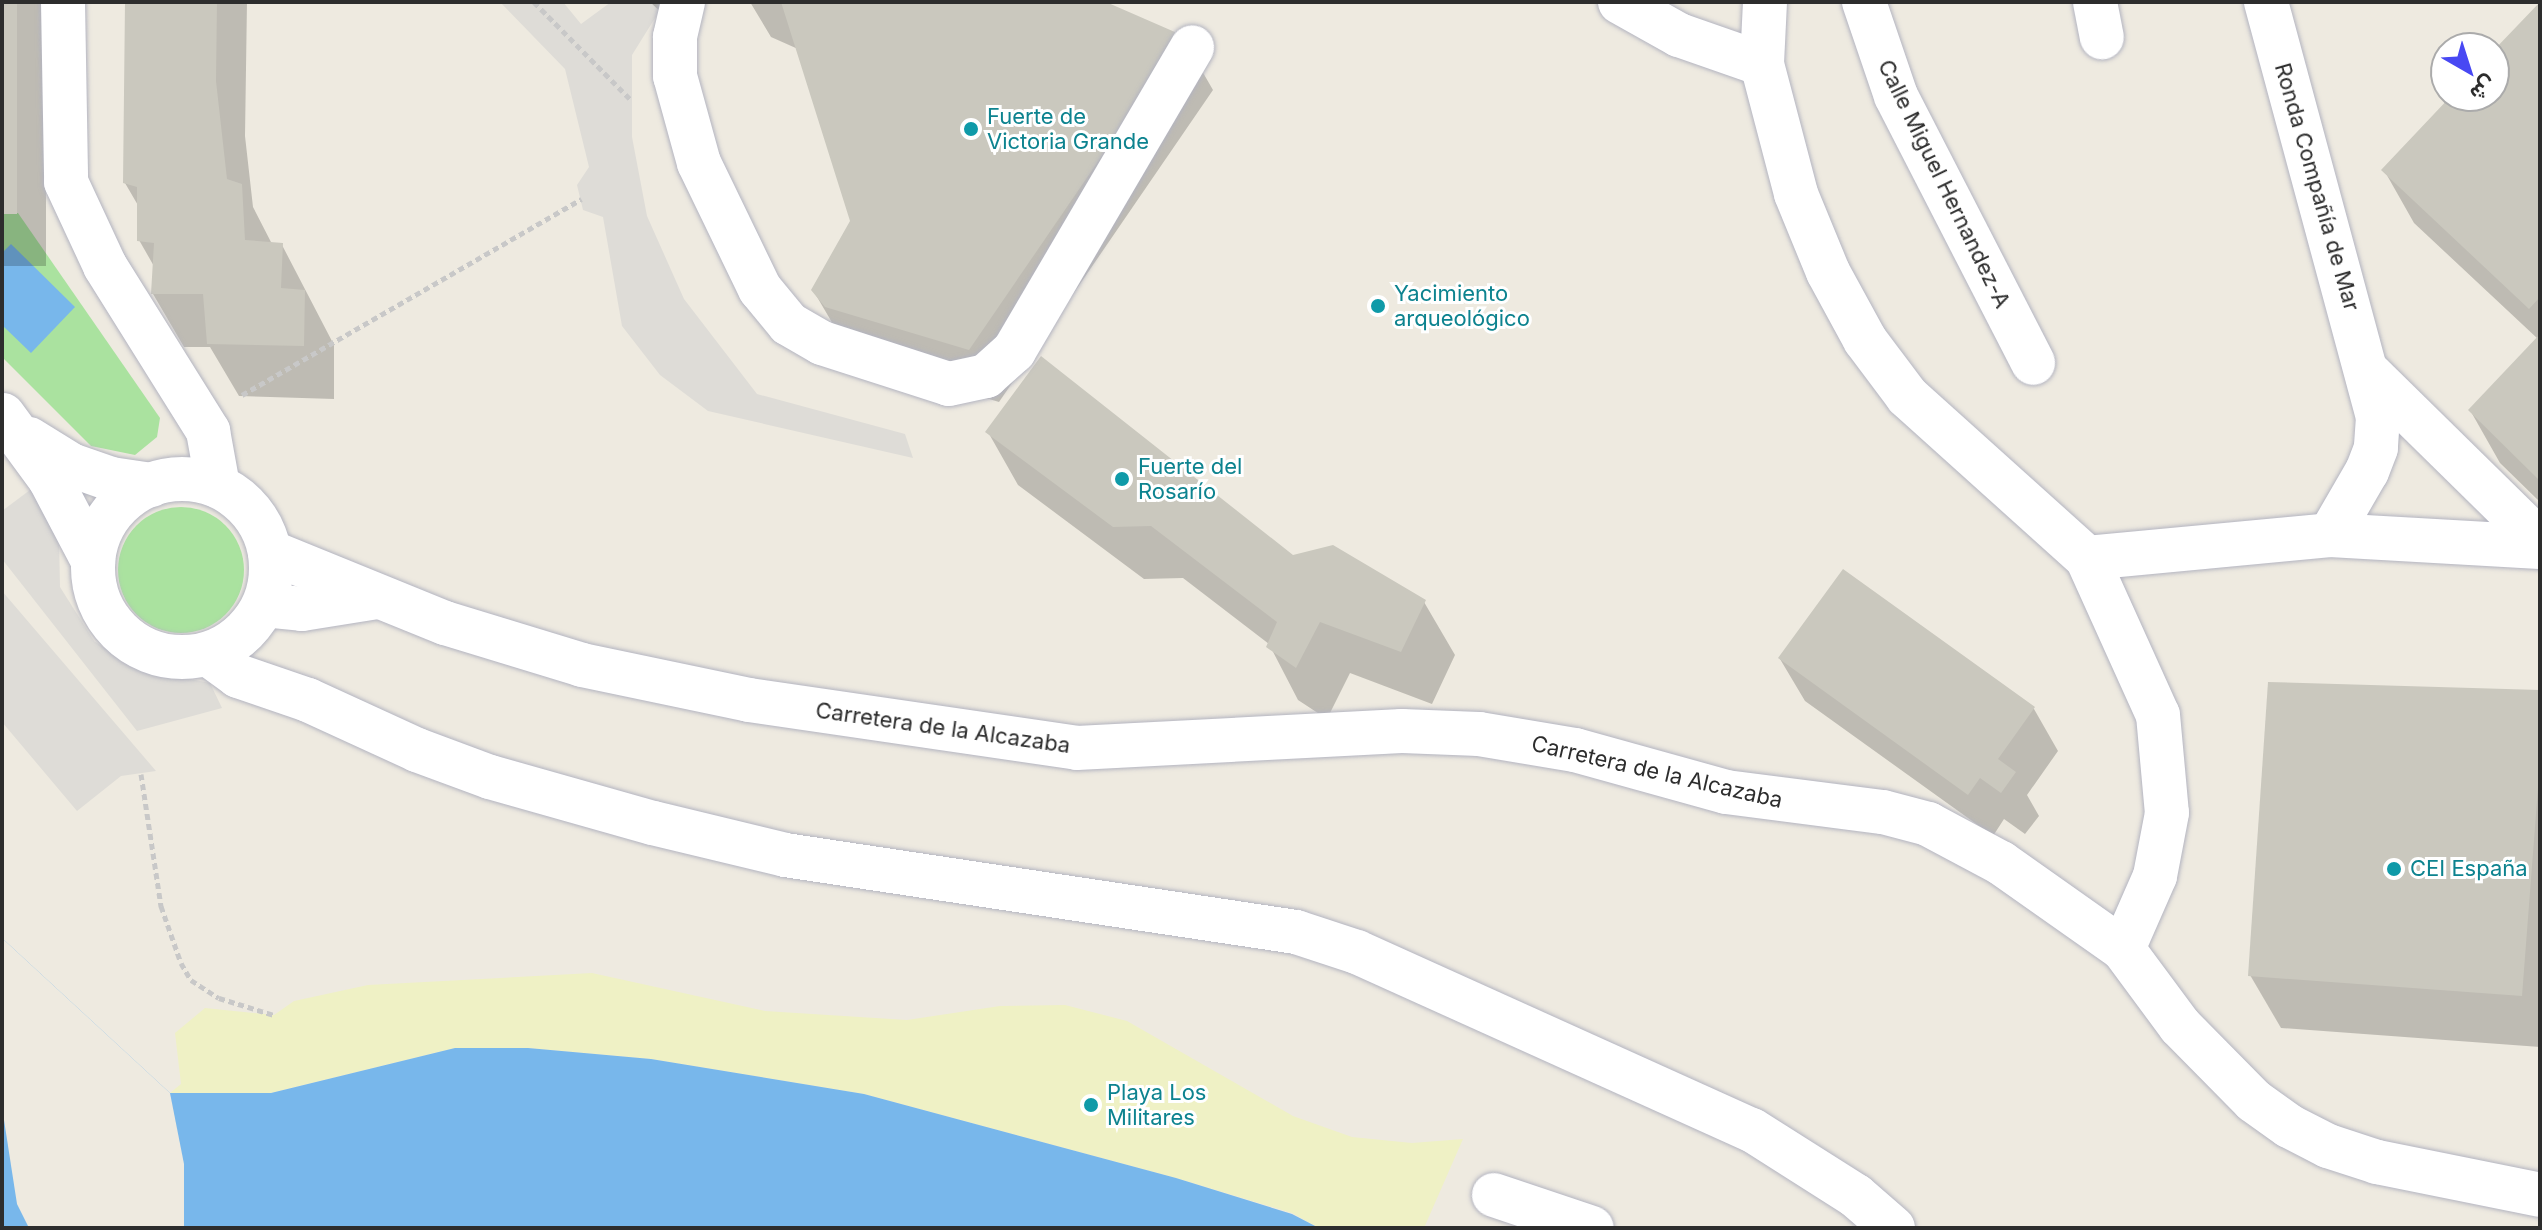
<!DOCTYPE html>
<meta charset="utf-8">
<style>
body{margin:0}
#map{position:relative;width:2542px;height:1230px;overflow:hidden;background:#eeeae0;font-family:Inter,Vazirmatn,sans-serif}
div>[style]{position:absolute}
.green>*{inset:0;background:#aae29f}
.round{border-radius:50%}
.sand>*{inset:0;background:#eff1c5}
.plaza>*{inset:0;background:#dedcd7}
.water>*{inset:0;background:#78b7eb}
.pier>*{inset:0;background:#eeeae0}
.shadow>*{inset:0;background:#0003;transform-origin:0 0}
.building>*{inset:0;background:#cac8be;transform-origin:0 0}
.path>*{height:5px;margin-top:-2.5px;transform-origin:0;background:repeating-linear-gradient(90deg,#c8c8c8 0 6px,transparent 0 10px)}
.roads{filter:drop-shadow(0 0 2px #b3b4c0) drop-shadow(0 0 2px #b3b4c0)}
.minor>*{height:44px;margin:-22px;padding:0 22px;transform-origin:22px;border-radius:22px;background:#fff}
.minor>.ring{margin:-22px;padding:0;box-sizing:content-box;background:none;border:44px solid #fff;border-radius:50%}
.dots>*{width:22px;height:22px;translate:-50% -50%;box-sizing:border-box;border:4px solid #fff;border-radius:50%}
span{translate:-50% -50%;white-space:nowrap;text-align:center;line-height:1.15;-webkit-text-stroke:6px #fff;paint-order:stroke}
.culture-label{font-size:22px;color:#0d838f}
.left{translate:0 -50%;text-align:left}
.street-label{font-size:22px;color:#2d2d2d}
.frame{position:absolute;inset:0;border:4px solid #2d2d2d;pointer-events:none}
.north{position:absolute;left:2430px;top:32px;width:80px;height:80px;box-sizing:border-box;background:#fff;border:2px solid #ababab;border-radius:50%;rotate:141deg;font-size:22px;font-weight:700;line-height:32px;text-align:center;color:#2d2d2d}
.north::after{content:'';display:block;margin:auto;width:28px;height:36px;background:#4848f3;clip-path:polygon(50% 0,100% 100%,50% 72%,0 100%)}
</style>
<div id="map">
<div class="green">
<i style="clip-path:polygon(18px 213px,160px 418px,157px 437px,135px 455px,91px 446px,2px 357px,2px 214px)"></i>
<i class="round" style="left:118px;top:507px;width:126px;height:126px"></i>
</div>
<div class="sand">
<i style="clip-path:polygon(592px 973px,765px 1011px,907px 1020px,1000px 1006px,1065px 1005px,1127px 1021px,1293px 1116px,1352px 1137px,1412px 1143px,1463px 1139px,1424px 1228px,1319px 1228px,1292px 1213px,1176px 1178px,864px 1094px,651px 1059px,528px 1048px,455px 1048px,271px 1093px,170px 1093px,181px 1084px,175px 1033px,205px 1008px,274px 1015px,294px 1001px,368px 985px)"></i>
</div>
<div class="plaza">
<i style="clip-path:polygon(500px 2px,563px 2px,581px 24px,611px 2px,665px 2px,632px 55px,632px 137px,647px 216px,684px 299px,757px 394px,905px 434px,913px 458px,708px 411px,660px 375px,622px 326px,603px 217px,583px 210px,577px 185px,589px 167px,565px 69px)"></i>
<i style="clip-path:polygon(34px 487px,59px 539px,60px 587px,94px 641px,135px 668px,210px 683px,222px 708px,137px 731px,2px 559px,2px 511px)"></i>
<i style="clip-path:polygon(2px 591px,156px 771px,121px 776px,77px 811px,2px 722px)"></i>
</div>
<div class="water">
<i style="clip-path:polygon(11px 244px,75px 307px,31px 353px,2px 325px,2px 253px)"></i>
<i style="clip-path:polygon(2px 938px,170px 1093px,271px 1093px,455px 1048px,528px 1048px,651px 1059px,864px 1094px,1176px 1178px,1292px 1214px,1319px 1228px,2px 1228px)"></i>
</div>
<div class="pier">
<i style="clip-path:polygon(2px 938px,170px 1093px,184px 1164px,184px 1228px,29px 1228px,17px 1204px,2px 1107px)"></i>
</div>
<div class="shadow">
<i style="left:2px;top:2px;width:44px;height:264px"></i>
<i style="clip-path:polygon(127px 2px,247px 2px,245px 136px,253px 207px,272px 244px,282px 245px,334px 345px,334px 399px,239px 396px,210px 347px,184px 347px,153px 294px,155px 268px,139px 240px,139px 207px,125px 183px)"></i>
<i style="clip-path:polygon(650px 2px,695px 2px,677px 27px)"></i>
<i style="clip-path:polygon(750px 2px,1101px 2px,1183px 38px,1213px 90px,999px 402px,857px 359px,844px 343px,813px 290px,852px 222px,798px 49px,771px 37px)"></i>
<i style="clip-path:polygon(2540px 4px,2540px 502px,2500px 463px,2470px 410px,2538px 339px,2414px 223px,2384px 170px,2454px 96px,2494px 96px,2494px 53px)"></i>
<i style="clip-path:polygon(988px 432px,1293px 557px,1424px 602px,1455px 655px,1432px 704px,1350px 673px,1327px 719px,1298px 700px,1269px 644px,1183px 578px,1144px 579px,1018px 485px)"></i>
<i style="clip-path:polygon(1843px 572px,2034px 709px,2058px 751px,2027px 795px,2039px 816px,2025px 834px,2004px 819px,1993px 836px,1805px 701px,1780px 659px)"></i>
<i style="clip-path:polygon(2540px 692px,2540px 1047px,2281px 1028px,2250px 975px)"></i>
</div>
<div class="building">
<i style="left:2px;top:2px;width:15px;height:212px"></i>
<i style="clip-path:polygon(125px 2px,217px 2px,216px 81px,227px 179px,242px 184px,245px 240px,283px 243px,281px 288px,305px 290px,304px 346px,207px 344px,203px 294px,151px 294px,154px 243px,137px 241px,137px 187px,123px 183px)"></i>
<i style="clip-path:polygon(781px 2px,1106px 2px,1184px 36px,969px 350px,825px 307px,811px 290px,850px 221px)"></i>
<i style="clip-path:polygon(2540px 2px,2540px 297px,2529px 309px,2381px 170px,2451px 96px,2494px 96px,2494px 50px)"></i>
<i style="clip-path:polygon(2540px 334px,2540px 481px,2468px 410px)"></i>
<i style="clip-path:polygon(1041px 356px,1293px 555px,1333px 545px,1426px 600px,1401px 652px,1320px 622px,1296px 668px,1266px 647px,1277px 622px,1151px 526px,1113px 527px,985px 432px)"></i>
<i style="clip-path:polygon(1843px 569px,2035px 707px,1998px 759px,2016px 772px,2001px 793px,1980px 778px,1968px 795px,1778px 658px)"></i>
<i style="clip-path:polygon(2268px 682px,2540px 690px,2540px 762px,2522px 996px,2248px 976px)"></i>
</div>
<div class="path">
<i style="left:534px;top:2px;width:138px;rotate:45.3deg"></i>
<i style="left:242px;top:395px;width:392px;rotate:-30deg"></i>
<i style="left:141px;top:774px;width:134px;rotate:81.4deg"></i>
<i style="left:161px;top:906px;width:60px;rotate:70.7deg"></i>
<i style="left:181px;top:963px;width:20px;rotate:60deg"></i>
<i style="left:191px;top:980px;width:33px;rotate:33deg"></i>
<i style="left:219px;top:998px;width:58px;rotate:17.2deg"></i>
</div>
<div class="roads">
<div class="minor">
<i style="left:63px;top:2px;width:180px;rotate:89deg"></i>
<i style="left:66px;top:182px;width:93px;rotate:65.1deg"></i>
<i style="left:105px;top:266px;width:195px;rotate:58deg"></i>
<i style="left:208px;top:431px;width:56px;rotate:79.7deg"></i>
<i style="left:683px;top:2px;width:36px;rotate:103deg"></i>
<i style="left:675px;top:37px;width:39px;rotate:90deg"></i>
<i style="left:675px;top:76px;width:90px;rotate:74.6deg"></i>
<i style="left:699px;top:163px;width:140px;rotate:64.2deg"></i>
<i style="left:760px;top:289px;width:45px;rotate:50.4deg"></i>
<i style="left:789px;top:324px;width:38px;rotate:30deg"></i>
<i style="left:822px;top:343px;width:133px;rotate:17.9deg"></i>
<i style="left:949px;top:384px;width:38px;rotate:-12deg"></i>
<i style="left:986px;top:376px;width:38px;rotate:-42deg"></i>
<i style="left:1014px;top:351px;width:352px;rotate:-59.6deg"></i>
<i style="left:1620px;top:2px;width:68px;rotate:29.2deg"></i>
<i style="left:1679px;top:35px;width:88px;rotate:19.3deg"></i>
<i style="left:1765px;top:2px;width:62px;rotate:92.8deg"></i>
<i style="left:1762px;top:64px;width:134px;rotate:75.3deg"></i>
<i style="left:1796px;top:194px;width:84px;rotate:67.7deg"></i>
<i style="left:1828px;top:272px;width:77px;rotate:61.4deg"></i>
<i style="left:1865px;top:340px;width:70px;rotate:53.1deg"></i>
<i style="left:1907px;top:396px;width:242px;rotate:42deg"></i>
<i style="left:2087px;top:558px;width:172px;rotate:65.7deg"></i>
<i style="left:2158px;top:715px;width:98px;rotate:84.8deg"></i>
<i style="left:2167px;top:813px;width:64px;rotate:100.8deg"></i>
<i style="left:2155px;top:876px;width:80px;rotate:113.7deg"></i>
<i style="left:1864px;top:2px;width:99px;rotate:71.2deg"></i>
<i style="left:1896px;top:96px;width:300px;rotate:62.8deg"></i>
<i style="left:2095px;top:2px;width:36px;rotate:79deg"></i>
<i style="left:2266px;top:2px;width:430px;rotate:74.9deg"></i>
<i style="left:2378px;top:417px;width:31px;rotate:94deg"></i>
<i style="left:2376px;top:448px;width:25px;rotate:111deg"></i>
<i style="left:2367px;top:471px;width:74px;rotate:120deg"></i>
<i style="left:2369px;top:373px;width:240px;rotate:44.5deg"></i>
<i style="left:3px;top:415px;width:79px;rotate:53.7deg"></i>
<i style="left:50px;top:479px;width:93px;rotate:62.3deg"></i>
<i style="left:29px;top:439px;width:49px;rotate:31.8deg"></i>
<i style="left:71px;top:465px;width:42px;rotate:19.3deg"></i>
<i style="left:111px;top:479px;width:41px;rotate:8.3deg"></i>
<i class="ring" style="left:93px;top:479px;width:134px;height:134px"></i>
<i style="left:270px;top:552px;width:189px;rotate:22.1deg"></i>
<i style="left:445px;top:623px;width:143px;rotate:17deg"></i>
<i style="left:582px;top:665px;width:171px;rotate:11.8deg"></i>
<i style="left:749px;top:700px;width:331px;rotate:8.3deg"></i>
<i style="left:1077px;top:748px;width:325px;rotate:-3deg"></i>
<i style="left:1402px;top:731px;width:77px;rotate:2.2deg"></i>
<i style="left:1479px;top:734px;width:97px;rotate:9.5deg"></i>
<i style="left:1575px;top:750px;width:157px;rotate:15.5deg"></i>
<i style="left:1726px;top:792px;width:158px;rotate:7.3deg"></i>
<i style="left:1883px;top:812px;width:47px;rotate:14.9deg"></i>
<i style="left:1928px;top:824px;width:83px;rotate:28.1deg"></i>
<i style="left:2001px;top:863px;width:149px;rotate:35.2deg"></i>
<i style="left:2123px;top:949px;width:96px;rotate:53.5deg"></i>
<i style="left:2180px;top:1026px;width:105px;rotate:45.4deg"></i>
<i style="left:2254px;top:1101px;width:43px;rotate:35.5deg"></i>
<i style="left:2289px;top:1126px;width:44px;rotate:27.1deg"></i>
<i style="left:2328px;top:1146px;width:52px;rotate:18.1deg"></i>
<i style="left:2377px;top:1162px;width:166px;rotate:11.4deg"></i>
<i style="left:2087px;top:558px;width:244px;rotate:-5.4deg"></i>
<i style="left:2330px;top:535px;width:210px;rotate:3.3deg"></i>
<i style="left:264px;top:605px;width:38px;rotate:6deg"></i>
<i style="left:302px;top:609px;width:76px;rotate:-9.1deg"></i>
<i style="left:208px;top:654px;width:37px;rotate:36deg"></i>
<i style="left:238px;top:676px;width:74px;rotate:18.9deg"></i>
<i style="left:308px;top:700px;width:120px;rotate:24.6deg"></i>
<i style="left:417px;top:750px;width:78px;rotate:20.3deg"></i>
<i style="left:490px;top:777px;width:169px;rotate:15.8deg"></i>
<i style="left:653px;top:823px;width:136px;rotate:13.6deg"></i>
<i style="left:785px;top:855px;width:517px;rotate:8.57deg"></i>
<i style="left:1296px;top:932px;width:64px;rotate:18.2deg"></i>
<i style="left:1357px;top:952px;width:433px;rotate:24.3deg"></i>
<i style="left:1752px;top:1130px;width:123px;rotate:32.4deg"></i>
<i style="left:1856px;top:1196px;width:49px;rotate:40.9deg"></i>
<i style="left:1494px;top:1195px;width:103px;rotate:18.6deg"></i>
</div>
</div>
<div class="dots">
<i style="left:971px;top:129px;background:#0f9aa8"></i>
<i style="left:1378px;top:306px;background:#0f9aa8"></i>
<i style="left:1122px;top:479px;background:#0f9aa8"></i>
<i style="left:2394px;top:869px;background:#0f9aa8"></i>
<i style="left:1091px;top:1105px;background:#0f9aa8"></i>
</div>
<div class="culture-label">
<span class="left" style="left:987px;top:129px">Fuerte de<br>Victoria Grande</span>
<span class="left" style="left:1394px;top:306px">Yacimiento<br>arqueológico</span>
<span class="left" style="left:1138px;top:479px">Fuerte del<br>Rosarío</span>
<span class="left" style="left:2410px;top:869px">CEI España</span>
<span class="left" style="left:1107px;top:1105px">Playa Los<br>Militares</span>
</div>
<div class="street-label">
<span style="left:1944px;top:184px;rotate:64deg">Calle Miguel Hernandez-A</span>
<span style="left:2317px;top:187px;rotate:74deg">Ronda Compañía de Mar</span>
<span style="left:943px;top:728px;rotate:8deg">Carretera de la Alcazaba</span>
<span style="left:1657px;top:772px;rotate:13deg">Carretera de la Alcazaba</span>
</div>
<div class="frame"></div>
<div class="north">ش</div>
</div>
